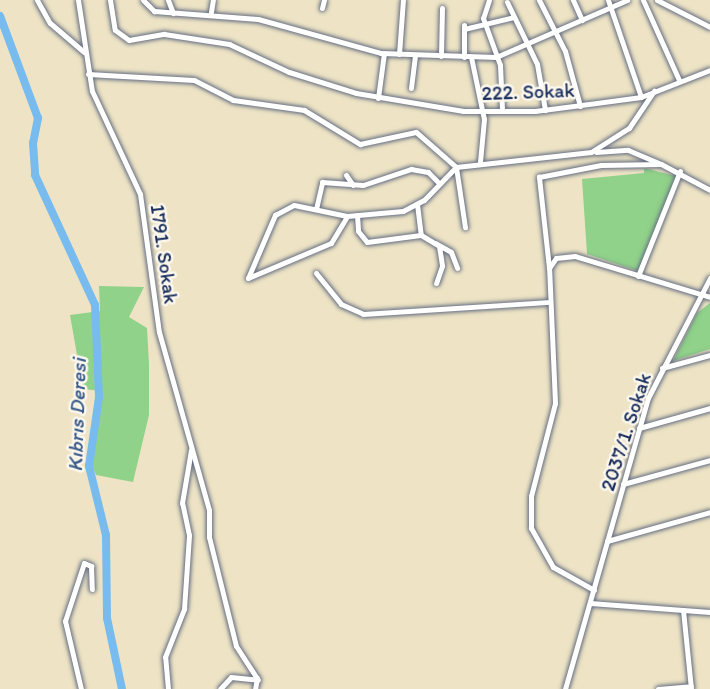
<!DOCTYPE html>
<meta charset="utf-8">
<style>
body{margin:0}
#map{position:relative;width:710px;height:689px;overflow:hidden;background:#eee4c5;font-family:Itim,sans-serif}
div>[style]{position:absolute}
.green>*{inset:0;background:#90d289}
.river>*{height:8px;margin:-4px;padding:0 4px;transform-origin:4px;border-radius:4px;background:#78bbee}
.roads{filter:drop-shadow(0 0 2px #656e82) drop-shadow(0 0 2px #656e82)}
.minor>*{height:5px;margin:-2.5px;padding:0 2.5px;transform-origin:2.5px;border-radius:2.5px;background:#fff}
span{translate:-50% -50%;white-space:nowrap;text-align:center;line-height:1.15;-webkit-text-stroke:5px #fbf7ec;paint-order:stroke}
.street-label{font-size:20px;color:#1b2f5e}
.water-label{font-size:21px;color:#375989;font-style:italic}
</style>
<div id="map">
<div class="green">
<i style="clip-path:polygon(644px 168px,676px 176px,638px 271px,587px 254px,582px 179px,644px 173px)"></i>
<i style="clip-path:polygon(99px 286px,144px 287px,129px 317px,147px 328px,149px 364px,149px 415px,133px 482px,96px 475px,90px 459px,102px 391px,83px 389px,70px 315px,100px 311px)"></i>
<i style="clip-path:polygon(710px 303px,710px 349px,673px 361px,697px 313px)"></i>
</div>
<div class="river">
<i style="left:0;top:16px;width:109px;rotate:69.6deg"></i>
<i style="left:38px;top:118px;width:25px;rotate:101deg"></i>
<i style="left:33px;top:143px;width:32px;rotate:86deg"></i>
<i style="left:35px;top:175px;width:143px;rotate:65.2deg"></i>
<i style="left:95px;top:305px;width:92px;rotate:87.5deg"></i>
<i style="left:99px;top:397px;width:70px;rotate:98.2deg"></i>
<i style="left:89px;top:466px;width:71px;rotate:76.2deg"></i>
<i style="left:106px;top:535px;width:83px;rotate:89.3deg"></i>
<i style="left:107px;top:618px;width:73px;rotate:78.1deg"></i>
</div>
<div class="roads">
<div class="minor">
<i style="left:37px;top:0;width:26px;rotate:61deg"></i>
<i style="left:50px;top:23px;width:45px;rotate:40.5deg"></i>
<i style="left:78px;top:0;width:92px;rotate:81.3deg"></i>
<i style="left:92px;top:91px;width:114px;rotate:65deg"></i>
<i style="left:140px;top:194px;width:139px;rotate:82.2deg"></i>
<i style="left:159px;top:332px;width:185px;rotate:74.3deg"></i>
<i style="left:209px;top:510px;width:27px;rotate:90deg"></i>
<i style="left:209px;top:537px;width:112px;rotate:76.1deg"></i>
<i style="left:236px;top:646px;width:38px;rotate:57deg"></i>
<i style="left:257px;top:678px;width:11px;rotate:100deg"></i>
<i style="left:110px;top:0;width:30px;rotate:81deg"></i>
<i style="left:115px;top:30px;width:17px;rotate:36deg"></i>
<i style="left:129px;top:40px;width:36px;rotate:-10deg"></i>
<i style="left:164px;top:34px;width:66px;rotate:8.7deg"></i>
<i style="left:229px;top:44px;width:66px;rotate:25deg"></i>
<i style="left:289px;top:72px;width:70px;rotate:17.4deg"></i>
<i style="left:356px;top:93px;width:109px;rotate:9.5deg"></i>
<i style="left:463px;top:111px;width:72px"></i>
<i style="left:535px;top:111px;width:107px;rotate:-7.5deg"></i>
<i style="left:641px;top:97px;width:74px;rotate:-21.4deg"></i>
<i style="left:143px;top:0;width:16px;rotate:45deg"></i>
<i style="left:154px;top:11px;width:104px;rotate:4.4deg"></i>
<i style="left:258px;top:19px;width:128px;rotate:15.5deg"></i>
<i style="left:381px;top:53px;width:115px;rotate:2deg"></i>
<i style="left:496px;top:57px;width:143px;rotate:-23.5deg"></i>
<i style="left:168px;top:0;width:14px;rotate:69deg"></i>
<i style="left:489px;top:0;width:19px;rotate:108deg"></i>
<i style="left:483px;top:18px;width:50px;rotate:70.1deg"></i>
<i style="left:500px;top:65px;width:44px;rotate:87.4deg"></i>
<i style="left:539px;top:0;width:57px;rotate:63deg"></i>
<i style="left:565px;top:51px;width:57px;rotate:74.7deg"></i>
<i style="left:573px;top:0;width:22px;rotate:66deg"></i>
<i style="left:608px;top:0;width:102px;rotate:71.2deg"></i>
<i style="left:643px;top:0;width:88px;rotate:65.8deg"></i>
<i style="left:657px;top:0;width:59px;rotate:27deg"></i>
<i style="left:507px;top:2px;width:69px;rotate:64.2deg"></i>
<i style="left:537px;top:64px;width:47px;rotate:80.1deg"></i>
<i style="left:322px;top:8px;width:8px;rotate:-76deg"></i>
<i style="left:211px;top:12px;width:12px;rotate:-81deg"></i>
<i style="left:464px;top:25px;width:32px;rotate:90deg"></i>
<i style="left:464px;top:29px;width:51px;rotate:-13.5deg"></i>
<i style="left:399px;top:54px;width:54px;rotate:-85.8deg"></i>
<i style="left:441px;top:56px;width:48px;rotate:-88.8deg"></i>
<i style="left:471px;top:57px;width:63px;rotate:78.2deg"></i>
<i style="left:484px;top:119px;width:43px;rotate:95.3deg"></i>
<i style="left:88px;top:74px;width:106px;rotate:3.2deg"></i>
<i style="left:194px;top:80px;width:44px;rotate:27.1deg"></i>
<i style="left:233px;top:100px;width:72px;rotate:8deg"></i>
<i style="left:304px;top:110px;width:66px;rotate:31.3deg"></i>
<i style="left:360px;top:144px;width:57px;rotate:-12.1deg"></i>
<i style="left:416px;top:132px;width:53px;rotate:41.2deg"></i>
<i style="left:411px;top:88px;width:33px;rotate:-83deg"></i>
<i style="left:378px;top:98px;width:45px;rotate:-82.4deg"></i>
<i style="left:596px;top:152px;width:32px;rotate:-4deg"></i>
<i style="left:628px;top:150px;width:34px;rotate:23deg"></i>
<i style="left:456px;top:167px;width:61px;rotate:81.5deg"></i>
<i style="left:346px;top:175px;width:12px;rotate:55deg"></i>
<i style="left:417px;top:204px;width:31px;rotate:83deg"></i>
<i style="left:316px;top:209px;width:28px;rotate:-77deg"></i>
<i style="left:322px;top:182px;width:41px;rotate:4.2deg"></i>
<i style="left:363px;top:185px;width:51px;rotate:-18.4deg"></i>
<i style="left:411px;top:169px;width:17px;rotate:10deg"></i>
<i style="left:428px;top:172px;width:13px;rotate:45deg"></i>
<i style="left:357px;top:215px;width:16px;rotate:86deg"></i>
<i style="left:358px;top:231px;width:14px;rotate:51deg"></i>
<i style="left:367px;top:242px;width:54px;rotate:-7.4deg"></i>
<i style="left:421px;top:235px;width:21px;rotate:31deg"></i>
<i style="left:439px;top:246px;width:20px;rotate:81deg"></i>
<i style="left:442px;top:266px;width:18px;rotate:109deg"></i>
<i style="left:435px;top:243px;width:18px;rotate:29deg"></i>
<i style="left:451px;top:252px;width:17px;rotate:69deg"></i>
<i style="left:549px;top:268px;width:92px;rotate:-96.3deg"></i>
<i style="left:539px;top:177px;width:63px;rotate:-11deg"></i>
<i style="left:601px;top:165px;width:60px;rotate:-1deg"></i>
<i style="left:661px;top:164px;width:55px;rotate:28deg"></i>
<i style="left:316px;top:273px;width:40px;rotate:51deg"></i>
<i style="left:341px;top:304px;width:24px;rotate:24deg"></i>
<i style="left:363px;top:314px;width:184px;rotate:-3.7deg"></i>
<i style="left:638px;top:276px;width:113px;rotate:-68.2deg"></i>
<i style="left:248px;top:278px;width:69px;rotate:-66.8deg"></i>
<i style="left:275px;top:215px;width:21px;rotate:-28deg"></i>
<i style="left:294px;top:205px;width:54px;rotate:11.7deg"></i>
<i style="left:347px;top:216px;width:56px;rotate:-5.1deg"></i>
<i style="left:403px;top:211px;width:24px;rotate:-28deg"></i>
<i style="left:424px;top:200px;width:46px;rotate:-45.9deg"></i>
<i style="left:456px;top:167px;width:136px;rotate:-6.3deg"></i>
<i style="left:591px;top:152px;width:45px;rotate:-32.3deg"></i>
<i style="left:629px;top:128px;width:45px;rotate:-56deg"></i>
<i style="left:248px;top:278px;width:90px;rotate:-22.9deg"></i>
<i style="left:331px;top:243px;width:31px;rotate:-59deg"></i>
<i style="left:662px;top:368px;width:50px;rotate:-15.2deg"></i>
<i style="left:639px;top:428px;width:74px;rotate:-15.7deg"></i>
<i style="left:623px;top:484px;width:90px;rotate:-15.4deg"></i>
<i style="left:607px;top:541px;width:107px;rotate:-15.7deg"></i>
<i style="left:594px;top:590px;width:47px;rotate:-150.7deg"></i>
<i style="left:553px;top:567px;width:45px;rotate:-119.4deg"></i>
<i style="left:531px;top:528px;width:32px;rotate:-90deg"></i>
<i style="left:531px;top:496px;width:96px;rotate:-75.5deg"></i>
<i style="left:555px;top:403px;width:135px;rotate:-92.5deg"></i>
<i style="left:549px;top:268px;width:12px;rotate:-55deg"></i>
<i style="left:556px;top:258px;width:19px;rotate:-6deg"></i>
<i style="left:575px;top:256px;width:141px;rotate:16.9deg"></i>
<i style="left:590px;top:603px;width:120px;rotate:4.3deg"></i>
<i style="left:683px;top:610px;width:79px;rotate:84.2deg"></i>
<i style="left:81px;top:689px;width:70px;rotate:-103.2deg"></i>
<i style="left:65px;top:621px;width:61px;rotate:-71.9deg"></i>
<i style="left:84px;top:563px;width:8px;rotate:23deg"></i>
<i style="left:91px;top:566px;width:23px;rotate:88deg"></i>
<i style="left:168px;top:689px;width:32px;rotate:-95deg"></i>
<i style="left:165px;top:657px;width:52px;rotate:-68.4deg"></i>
<i style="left:184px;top:609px;width:74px;rotate:-86.1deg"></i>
<i style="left:189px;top:535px;width:33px;rotate:-102deg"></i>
<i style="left:182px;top:503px;width:54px;rotate:-80.4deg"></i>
<i style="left:220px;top:689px;width:16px;rotate:-47deg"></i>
<i style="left:231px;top:677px;width:27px;rotate:6deg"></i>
<i style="left:565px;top:689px;width:303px;rotate:-74.1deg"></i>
<i style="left:648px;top:398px;width:135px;rotate:-62.7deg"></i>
<i style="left:658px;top:689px;width:33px;rotate:-5deg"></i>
</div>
</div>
<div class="street-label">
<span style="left:528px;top:92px;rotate:-2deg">222. Sokak</span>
<span style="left:164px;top:254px;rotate:82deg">1791. Sokak</span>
<span style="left:626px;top:432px;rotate:-72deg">2037/1. Sokak</span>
</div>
<div class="water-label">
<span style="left:77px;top:415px;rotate:-88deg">Kıbrıs Deresi</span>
</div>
</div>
